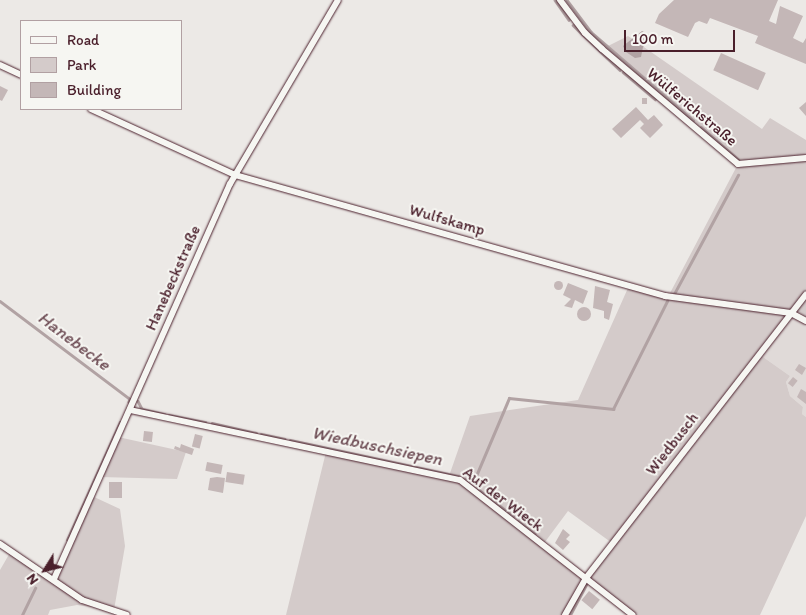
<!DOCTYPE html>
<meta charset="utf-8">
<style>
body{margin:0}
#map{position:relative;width:806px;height:615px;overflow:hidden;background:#ece9e6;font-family:Itim,sans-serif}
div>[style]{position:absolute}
.built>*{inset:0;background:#e0dad8}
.green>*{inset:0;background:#d4cbca}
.water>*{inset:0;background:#b1a2a3}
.stream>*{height:2.5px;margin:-1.25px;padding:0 1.25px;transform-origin:1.25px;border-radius:1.25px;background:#b1a2a3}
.building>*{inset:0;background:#c4b7b7;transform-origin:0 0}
.round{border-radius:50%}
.roads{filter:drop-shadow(0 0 1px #4a1f2b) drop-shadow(0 0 1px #4a1f2b)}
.minor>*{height:6px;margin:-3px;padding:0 3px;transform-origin:3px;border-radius:3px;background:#f6f6f2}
span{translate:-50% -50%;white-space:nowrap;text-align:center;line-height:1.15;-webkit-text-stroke:4px #f6f6f2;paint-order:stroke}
.street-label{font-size:16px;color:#4a1f2b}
.water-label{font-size:18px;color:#6e4d55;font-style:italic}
.legend{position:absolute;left:20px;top:20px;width:162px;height:90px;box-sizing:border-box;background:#f6f6f2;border:1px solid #b1a0a2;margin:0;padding:6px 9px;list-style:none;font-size:15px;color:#4a1f2b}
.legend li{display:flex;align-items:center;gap:10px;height:25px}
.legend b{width:25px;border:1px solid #b1a0a2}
.north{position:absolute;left:20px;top:545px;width:50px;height:50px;-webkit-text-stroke:4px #f6f6f2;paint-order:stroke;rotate:234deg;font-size:14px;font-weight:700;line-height:20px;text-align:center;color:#4a1f2b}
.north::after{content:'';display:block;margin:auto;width:18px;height:22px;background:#4a1f2b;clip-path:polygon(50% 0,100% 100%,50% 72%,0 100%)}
.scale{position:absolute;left:624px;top:30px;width:111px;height:22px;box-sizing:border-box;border:2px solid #4a1f2b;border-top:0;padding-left:6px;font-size:15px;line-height:18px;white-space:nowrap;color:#4a1f2b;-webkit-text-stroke:4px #f6f6f2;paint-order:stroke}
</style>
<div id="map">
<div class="built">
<i style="clip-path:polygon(792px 318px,806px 324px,806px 417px,802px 414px,803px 407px,790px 396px,786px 382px,790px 376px,759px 354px)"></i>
</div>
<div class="green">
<i style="clip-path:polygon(evenodd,628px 36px,762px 129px,770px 118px,806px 140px,806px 317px,792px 308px,759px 354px,790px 376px,786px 382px,790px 396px,803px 407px,802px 414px,806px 417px,806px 516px,760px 615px,633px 615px,586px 579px,565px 615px,286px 615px,326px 452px,449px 476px,470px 416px,578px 400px,628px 288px,669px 295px,738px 164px,602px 49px,628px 36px,568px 511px,612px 543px,586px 578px,542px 546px,568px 511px)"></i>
<i style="clip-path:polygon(118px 437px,186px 452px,177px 479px,100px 477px)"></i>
<i style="clip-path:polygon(92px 496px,120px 509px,125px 546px,114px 610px,77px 605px,50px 610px,48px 615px,0 615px,0 570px,11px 551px,54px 579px)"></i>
</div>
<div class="water">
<i style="clip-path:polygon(642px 31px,652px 36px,643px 47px,641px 57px,635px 58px,626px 52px,623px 46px)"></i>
</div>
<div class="stream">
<i style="left:555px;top:0;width:24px;rotate:55deg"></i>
<i style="left:567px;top:0;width:40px;rotate:53deg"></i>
<i style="left:591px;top:32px;width:135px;rotate:40.8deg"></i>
<i style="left:573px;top:25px;width:65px;rotate:43.8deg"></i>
<i style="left:623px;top:72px;width:42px;rotate:40.2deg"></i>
<i style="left:701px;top:127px;width:49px;rotate:40.9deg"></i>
<i style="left:674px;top:294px;width:135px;rotate:-61.7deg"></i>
<i style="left:0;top:301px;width:163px;rotate:37deg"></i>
<i style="left:130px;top:399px;width:3px;rotate:108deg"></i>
<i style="left:138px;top:401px;width:9px;rotate:63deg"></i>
<i style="left:142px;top:409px;width:23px;rotate:13deg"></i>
<i style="left:169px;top:415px;width:37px;rotate:11deg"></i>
<i style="left:212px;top:423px;width:45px;rotate:12.8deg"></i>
<i style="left:261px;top:434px;width:24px;rotate:12deg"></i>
<i style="left:290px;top:440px;width:172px;rotate:12.1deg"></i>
<i style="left:465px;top:479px;width:61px;rotate:37.6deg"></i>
<i style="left:473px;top:483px;width:92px;rotate:-67deg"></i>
<i style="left:509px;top:398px;width:105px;rotate:6deg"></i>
<i style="left:613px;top:409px;width:121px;rotate:-63.4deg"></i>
<i style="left:518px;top:521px;width:21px;rotate:37deg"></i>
<i style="left:67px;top:540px;width:129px;rotate:-65.8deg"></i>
<i style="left:22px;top:615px;width:30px;rotate:-64deg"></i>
<i style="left:570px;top:615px;width:34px;rotate:-62deg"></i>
</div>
<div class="building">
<i style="clip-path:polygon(674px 0,778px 0,769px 21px,776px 24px,780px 6px,803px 16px,793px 38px,803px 43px,806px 38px,806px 64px,755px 43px,758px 36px,710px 18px,707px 24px,699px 21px,695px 23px,688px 37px,655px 23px,659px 14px)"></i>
<i style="left:721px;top:53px;width:49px;height:19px;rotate:24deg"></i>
<i style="clip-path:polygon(0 86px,8px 90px,2px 101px,0 100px)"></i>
<i style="left:642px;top:98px;width:5px;height:6px"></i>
<i style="clip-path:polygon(806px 102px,806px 116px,799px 108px)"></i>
<i style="clip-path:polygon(636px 107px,648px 120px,654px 115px,663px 125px,650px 138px,640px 128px,644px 124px,640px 120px,621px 138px,612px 129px)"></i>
<i class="round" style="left:553.5px;top:280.5px;width:9px;height:9px"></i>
<i style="clip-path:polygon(568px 283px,588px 291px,583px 304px,575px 300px,572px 308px,564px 306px,571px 299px,563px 295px)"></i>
<i style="clip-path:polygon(595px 286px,610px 290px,607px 302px,613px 304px,609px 320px,604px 318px,604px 311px,593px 308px)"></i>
<i class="round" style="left:577px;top:307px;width:14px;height:14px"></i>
<i style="clip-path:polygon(799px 364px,806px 368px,802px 375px,795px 370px)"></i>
<i style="left:793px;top:377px;width:6px;height:8px;rotate:39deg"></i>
<i style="clip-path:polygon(801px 389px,806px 392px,806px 404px,797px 397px)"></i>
<i style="left:144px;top:431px;width:9px;height:10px;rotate:6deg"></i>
<i style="left:195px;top:434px;width:8px;height:13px;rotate:14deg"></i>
<i style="clip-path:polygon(181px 444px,194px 449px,192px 455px,174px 449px,175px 446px,180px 448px)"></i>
<i style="left:207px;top:462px;width:16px;height:9px;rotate:11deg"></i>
<i style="left:227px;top:472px;width:18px;height:10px;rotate:9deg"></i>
<i style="clip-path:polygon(217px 477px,225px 478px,223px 493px,208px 490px,210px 478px)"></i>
<i style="left:109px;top:482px;width:13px;height:16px"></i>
<i style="clip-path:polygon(563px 529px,570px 535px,566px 539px,570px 542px,563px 550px,555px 543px)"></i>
<i style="left:589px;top:591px;width:14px;height:12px;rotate:39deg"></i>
</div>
<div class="roads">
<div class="minor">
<i style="left:560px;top:0;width:41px;rotate:52.9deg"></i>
<i style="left:585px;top:33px;width:23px;rotate:43deg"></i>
<i style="left:602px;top:49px;width:178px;rotate:40.2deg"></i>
<i style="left:738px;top:164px;width:68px;rotate:-5deg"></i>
<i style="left:0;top:65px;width:23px;rotate:25deg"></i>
<i style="left:91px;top:109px;width:158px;rotate:24.6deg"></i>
<i style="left:235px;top:175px;width:447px;rotate:15.7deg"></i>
<i style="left:665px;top:296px;width:127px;rotate:7.7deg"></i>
<i style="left:791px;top:313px;width:17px;rotate:28deg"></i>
<i style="left:130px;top:410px;width:337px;rotate:12deg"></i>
<i style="left:460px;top:480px;width:219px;rotate:38deg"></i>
<i style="left:0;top:544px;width:99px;rotate:34.3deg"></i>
<i style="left:82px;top:600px;width:47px;rotate:18.4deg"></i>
<i style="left:54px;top:579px;width:432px;rotate:-66deg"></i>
<i style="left:230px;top:184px;width:213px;rotate:-59.6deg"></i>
<i style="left:565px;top:615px;width:43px;rotate:-60.4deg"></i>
<i style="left:586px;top:578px;width:359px;rotate:-52.2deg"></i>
</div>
</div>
<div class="street-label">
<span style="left:692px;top:107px;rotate:40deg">Wülferichstraße</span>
<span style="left:447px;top:220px;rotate:16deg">Wulfskamp</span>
<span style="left:173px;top:278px;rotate:-66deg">Hanebeckstraße</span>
<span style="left:672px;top:444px;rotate:-52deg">Wiedbusch</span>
<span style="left:503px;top:499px;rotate:37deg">Auf der Wieck</span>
</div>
<div class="water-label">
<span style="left:74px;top:341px;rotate:37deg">Hanebecke</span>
<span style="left:377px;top:446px;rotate:12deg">Wiedbuschsiepen</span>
</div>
<ul class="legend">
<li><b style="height:6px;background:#f6f6f2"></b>Road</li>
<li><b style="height:14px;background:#d4cbca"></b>Park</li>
<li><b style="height:14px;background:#c4b7b7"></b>Building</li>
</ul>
<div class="north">N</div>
<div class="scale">100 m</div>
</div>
